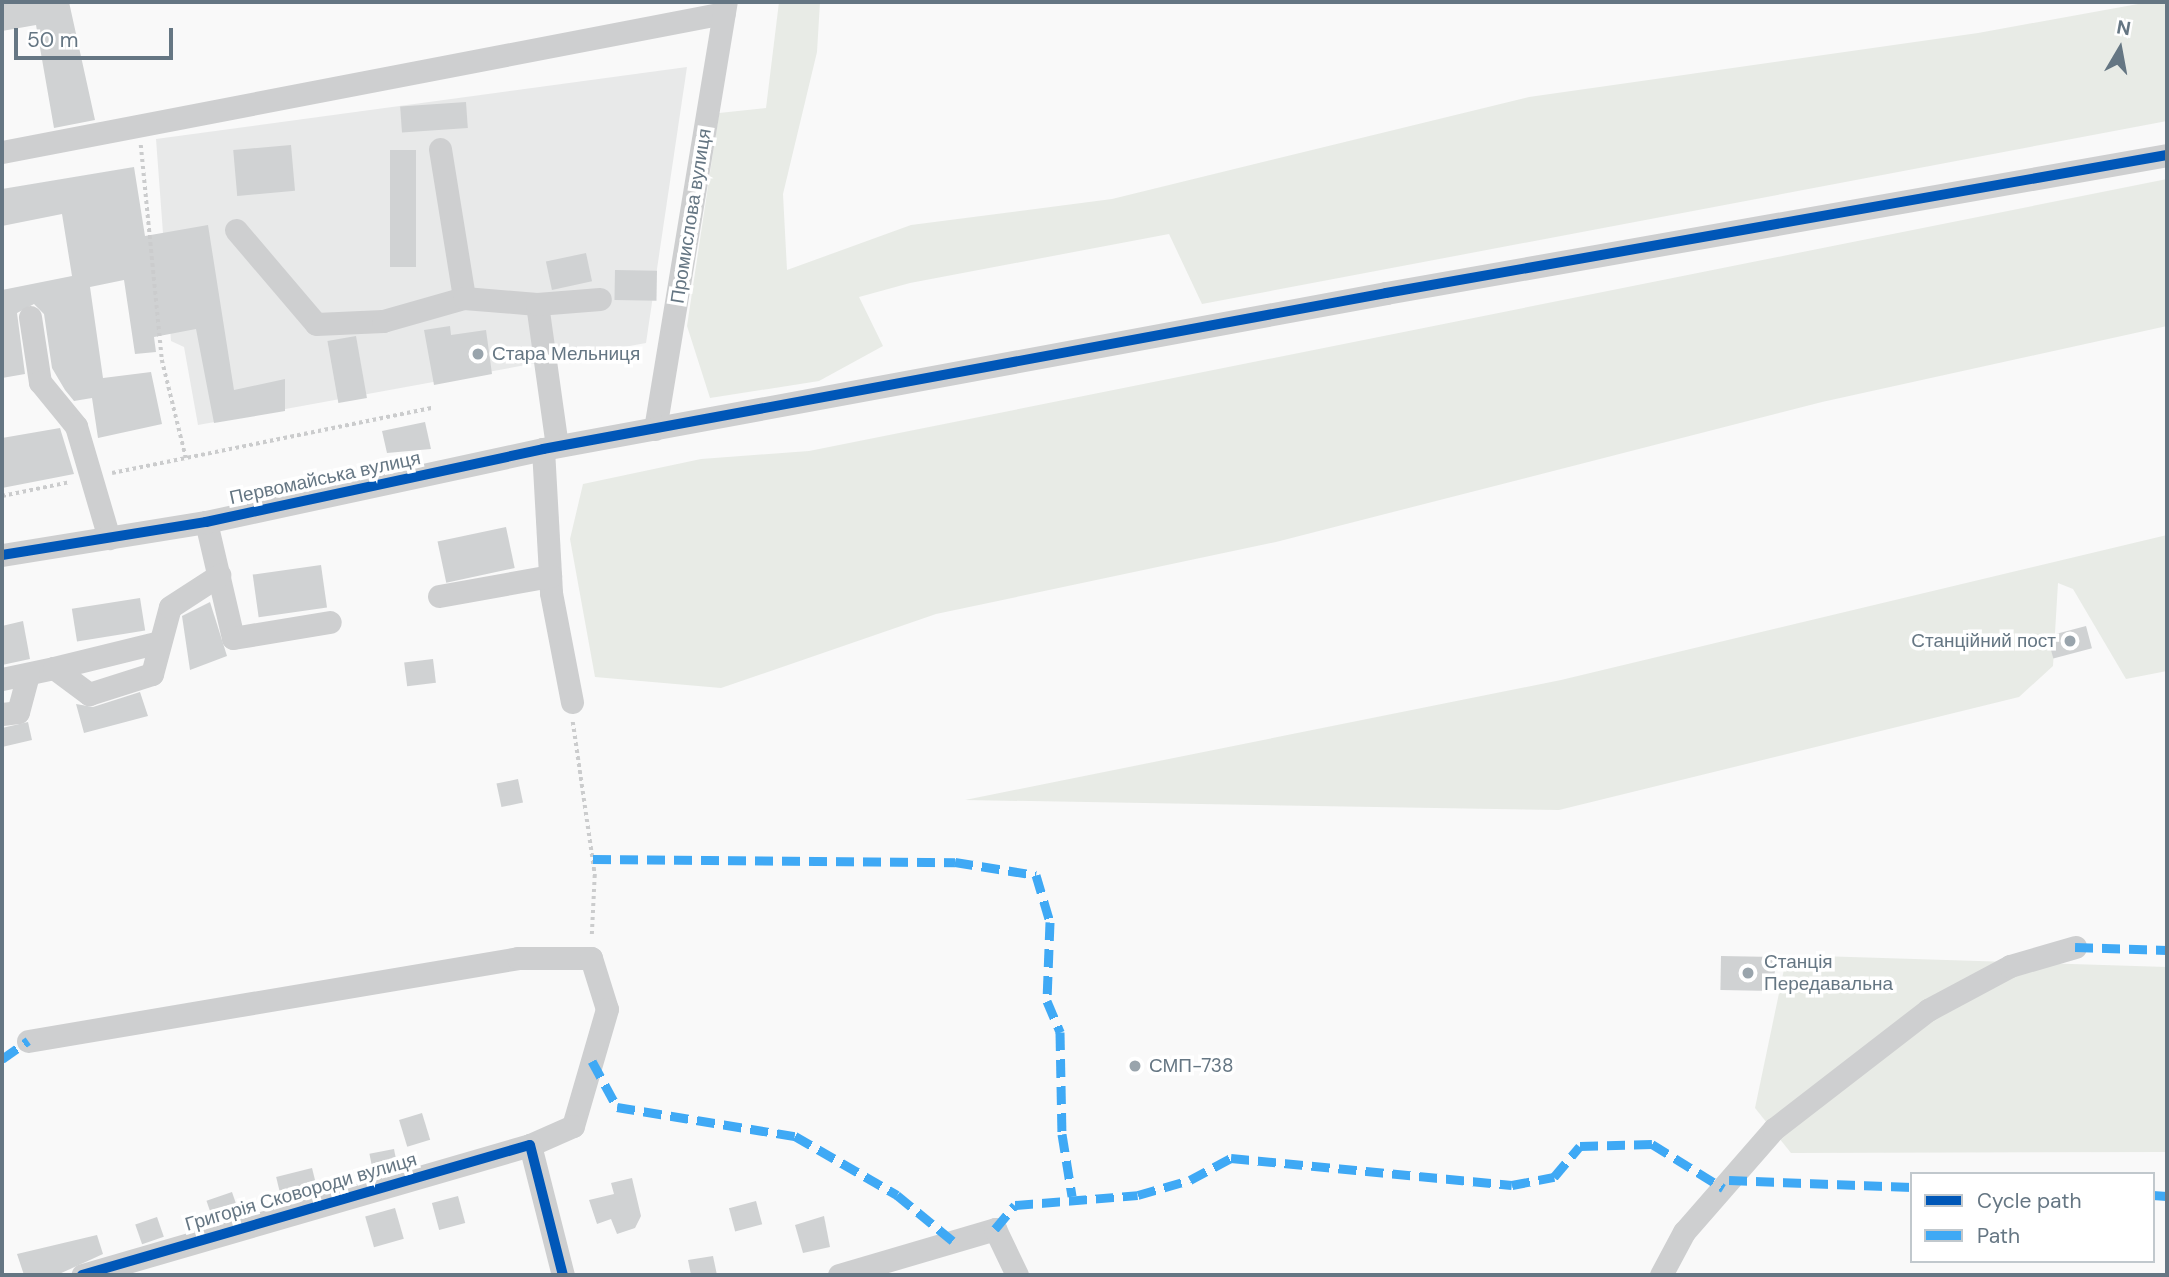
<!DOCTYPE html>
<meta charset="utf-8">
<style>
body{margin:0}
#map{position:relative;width:2169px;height:1277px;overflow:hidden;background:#f9f9f9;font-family:"DM Sans",sans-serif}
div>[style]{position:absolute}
.built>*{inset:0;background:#e8e9e9}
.green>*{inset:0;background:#e8ebe6}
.building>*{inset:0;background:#d0d2d3;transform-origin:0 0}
.path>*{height:3.5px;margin-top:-1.75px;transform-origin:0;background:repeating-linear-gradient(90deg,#cbcccd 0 3.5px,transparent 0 7px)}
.minor>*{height:23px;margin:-11.5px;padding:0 11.5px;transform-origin:11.5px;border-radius:11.5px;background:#cecfd0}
.quiet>*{height:9px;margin-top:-4.5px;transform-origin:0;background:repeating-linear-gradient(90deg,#3fa9f5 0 18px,transparent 0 27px)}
.cycleway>*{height:10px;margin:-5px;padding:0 5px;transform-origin:5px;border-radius:5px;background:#0057b8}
.dots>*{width:19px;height:19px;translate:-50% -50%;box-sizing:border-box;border:4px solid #fff;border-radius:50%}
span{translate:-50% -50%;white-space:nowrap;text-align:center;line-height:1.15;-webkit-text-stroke:7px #fff;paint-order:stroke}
.street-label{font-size:19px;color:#657683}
.poi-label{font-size:19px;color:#657683}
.left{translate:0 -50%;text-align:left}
.right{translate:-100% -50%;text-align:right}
.frame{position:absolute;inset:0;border:4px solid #657683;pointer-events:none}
.legend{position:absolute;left:1910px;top:1172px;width:245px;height:91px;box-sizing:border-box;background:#fff;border:2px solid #c1c8cd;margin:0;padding:9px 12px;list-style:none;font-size:21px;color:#657683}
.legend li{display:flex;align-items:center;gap:14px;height:35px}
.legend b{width:35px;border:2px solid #c1c8cd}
.north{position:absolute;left:2085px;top:14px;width:70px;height:70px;-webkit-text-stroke:5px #fff;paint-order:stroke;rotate:10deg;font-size:19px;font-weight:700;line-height:28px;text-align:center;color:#657683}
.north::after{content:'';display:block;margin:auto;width:24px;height:32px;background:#657683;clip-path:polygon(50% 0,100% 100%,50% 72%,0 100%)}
.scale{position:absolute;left:14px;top:28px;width:159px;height:32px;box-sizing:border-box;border:4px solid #657683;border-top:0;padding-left:9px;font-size:21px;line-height:24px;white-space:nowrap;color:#657683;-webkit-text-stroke:5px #fff;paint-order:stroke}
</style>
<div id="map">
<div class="built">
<i style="clip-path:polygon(687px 67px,646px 343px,198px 425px,184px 347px,171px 341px,156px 139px)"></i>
</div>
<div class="green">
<i style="clip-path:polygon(779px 2px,820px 2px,817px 52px,783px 194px,787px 270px,911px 225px,1112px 199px,1529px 97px,1978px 33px,2149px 2px,2167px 2px,2167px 121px,1202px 304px,1169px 234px,910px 283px,859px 297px,883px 346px,819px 381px,710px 398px,687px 326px,719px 113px,766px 108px)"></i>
<i style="clip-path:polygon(2167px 179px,2167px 326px,1822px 402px,1276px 542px,936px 614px,721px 688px,595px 677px,570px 539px,583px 484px,701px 459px,809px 451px)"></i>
<i style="clip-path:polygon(2167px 535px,2167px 671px,2126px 679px,2073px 589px,2058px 583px,2053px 666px,2019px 697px,1559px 810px,965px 800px,1561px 680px)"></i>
<i style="clip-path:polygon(1787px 955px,2167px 967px,2167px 1152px,1791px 1153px,1755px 1108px)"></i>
</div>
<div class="building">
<i style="clip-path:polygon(2px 2px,69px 2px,95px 120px,54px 128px,36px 25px,2px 31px)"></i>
<i style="left:466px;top:102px;width:26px;height:66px;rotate:86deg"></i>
<i style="left:291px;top:145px;width:46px;height:58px;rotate:85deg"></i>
<i style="left:390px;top:150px;width:26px;height:117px"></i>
<i style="clip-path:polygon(134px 167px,145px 236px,208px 225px,234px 390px,285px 379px,285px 411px,214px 423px,196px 329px,154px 337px,156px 352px,135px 354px,124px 280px,90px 287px,103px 378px,151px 372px,162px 424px,98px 438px,92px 398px,74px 401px,65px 390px,52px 368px,44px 314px,34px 304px,17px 313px,25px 374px,2px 378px,2px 290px,72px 276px,62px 214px,2px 226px,2px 189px)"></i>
<i style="left:586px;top:253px;width:29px;height:41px;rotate:78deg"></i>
<i style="left:615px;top:270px;width:42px;height:30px;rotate:1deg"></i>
<i style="clip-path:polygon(450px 326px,451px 335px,486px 330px,492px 374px,434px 385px,424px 330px)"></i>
<i style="left:356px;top:336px;width:63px;height:29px;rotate:80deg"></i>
<i style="clip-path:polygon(425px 422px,431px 449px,387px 453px,382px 431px)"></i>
<i style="clip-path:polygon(60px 428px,74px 474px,2px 488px,2px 438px)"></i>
<i style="left:506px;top:527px;width:42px;height:70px;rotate:78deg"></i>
<i style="left:321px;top:565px;width:43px;height:69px;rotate:82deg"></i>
<i style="left:140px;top:598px;width:33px;height:69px;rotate:81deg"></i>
<i style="clip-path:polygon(210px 602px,227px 656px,190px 670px,182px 616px)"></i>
<i style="clip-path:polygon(23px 621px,30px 659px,2px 665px,2px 626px)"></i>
<i style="left:2086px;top:626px;width:23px;height:40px;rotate:75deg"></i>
<i style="left:433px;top:659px;width:24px;height:29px;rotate:83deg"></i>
<i style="clip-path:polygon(140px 692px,148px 716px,84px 733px,76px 704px,93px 707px)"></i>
<i style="clip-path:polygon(28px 722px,32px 740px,2px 747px,2px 728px)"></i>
<i style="left:518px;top:779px;width:24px;height:22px;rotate:78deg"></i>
<i style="left:1721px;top:956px;width:54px;height:34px;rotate:1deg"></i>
<i style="left:422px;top:1113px;width:28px;height:24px;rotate:73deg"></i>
<i style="left:394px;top:1149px;width:20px;height:25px;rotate:79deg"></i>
<i style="left:312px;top:1168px;width:25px;height:37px;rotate:76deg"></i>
<i style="clip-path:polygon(632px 1178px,641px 1216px,635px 1228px,617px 1234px,611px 1219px,597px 1224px,589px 1200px,614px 1194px,611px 1183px)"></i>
<i style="left:232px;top:1192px;width:24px;height:27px;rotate:71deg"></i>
<i style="left:458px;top:1196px;width:28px;height:27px;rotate:75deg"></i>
<i style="left:756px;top:1201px;width:24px;height:28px;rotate:75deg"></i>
<i style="left:395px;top:1208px;width:32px;height:31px;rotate:74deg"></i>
<i style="clip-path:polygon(824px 1216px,830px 1247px,803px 1253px,795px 1225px)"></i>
<i style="left:157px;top:1217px;width:21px;height:23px;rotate:71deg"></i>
<i style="clip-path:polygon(97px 1235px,103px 1254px,57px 1275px,24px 1275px,17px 1254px)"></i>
<i style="clip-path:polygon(713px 1256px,717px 1275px,691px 1275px,688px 1260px)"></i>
</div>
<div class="path">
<i style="left:141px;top:145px;width:216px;rotate:84.4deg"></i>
<i style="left:162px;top:360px;width:101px;rotate:76.2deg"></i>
<i style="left:112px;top:473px;width:327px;rotate:-11.5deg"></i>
<i style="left:2px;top:496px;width:69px;rotate:-11.6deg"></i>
<i style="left:573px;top:722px;width:155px;rotate:81.8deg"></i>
<i style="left:595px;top:875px;width:61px;rotate:92.8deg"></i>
</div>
<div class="minor">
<i style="left:440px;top:149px;width:151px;rotate:80.8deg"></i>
<i style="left:2px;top:152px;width:735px;rotate:-10.9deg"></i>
<i style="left:236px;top:230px;width:123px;rotate:49.6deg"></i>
<i style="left:316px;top:324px;width:67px;rotate:-2.6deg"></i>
<i style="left:383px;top:321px;width:84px;rotate:-15.9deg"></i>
<i style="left:464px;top:298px;width:73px;rotate:4.7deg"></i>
<i style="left:537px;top:304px;width:143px;rotate:82deg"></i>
<i style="left:537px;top:304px;width:63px;rotate:-4.5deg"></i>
<i style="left:30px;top:317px;width:66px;rotate:81.3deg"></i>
<i style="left:40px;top:382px;width:57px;rotate:50.7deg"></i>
<i style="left:76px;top:426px;width:117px;rotate:73.6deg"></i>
<i style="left:655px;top:429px;width:433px;rotate:-80.6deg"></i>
<i style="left:543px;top:449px;width:144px;rotate:86.8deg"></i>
<i style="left:551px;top:593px;width:111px;rotate:79.1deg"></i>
<i style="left:206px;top:522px;width:119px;rotate:76.9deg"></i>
<i style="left:233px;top:638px;width:98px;rotate:-9.4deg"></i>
<i style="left:2px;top:555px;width:207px;rotate:-9.2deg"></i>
<i style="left:206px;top:522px;width:345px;rotate:-12.2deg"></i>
<i style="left:543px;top:449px;width:857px;rotate:-10.48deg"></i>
<i style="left:1386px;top:293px;width:793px;rotate:-10.02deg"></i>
<i style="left:439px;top:596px;width:113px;rotate:-10.2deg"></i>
<i style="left:54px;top:668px;width:105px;rotate:-13.8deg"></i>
<i style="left:2px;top:679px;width:53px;rotate:-11.9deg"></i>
<i style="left:54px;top:668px;width:44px;rotate:36.6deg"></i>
<i style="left:89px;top:694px;width:66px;rotate:-17.6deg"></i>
<i style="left:152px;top:674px;width:69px;rotate:-75deg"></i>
<i style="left:170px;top:607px;width:59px;rotate:-33.1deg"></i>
<i style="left:2px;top:714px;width:16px;rotate:-7deg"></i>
<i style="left:18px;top:712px;width:39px;rotate:-75deg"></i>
<i style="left:28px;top:1041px;width:497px;rotate:-9.6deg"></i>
<i style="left:518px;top:958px;width:73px"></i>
<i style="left:591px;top:958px;width:53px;rotate:72.6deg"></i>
<i style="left:607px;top:1009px;width:122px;rotate:106.2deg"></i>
<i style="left:573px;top:1126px;width:47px;rotate:156.2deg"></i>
<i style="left:530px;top:1145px;width:466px;rotate:163.8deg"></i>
<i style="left:530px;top:1145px;width:134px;rotate:75.8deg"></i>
<i style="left:839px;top:1275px;width:163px;rotate:-16.4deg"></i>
<i style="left:995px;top:1229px;width:51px;rotate:64.4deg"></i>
<i style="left:1661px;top:1275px;width:49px;rotate:-61.9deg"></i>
<i style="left:1684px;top:1232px;width:137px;rotate:-48.9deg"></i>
<i style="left:1774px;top:1129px;width:195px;rotate:-37.7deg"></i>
<i style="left:1928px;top:1010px;width:93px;rotate:-28.2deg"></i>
<i style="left:2010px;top:966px;width:68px;rotate:-16.3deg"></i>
</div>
<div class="quiet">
<i style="left:593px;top:859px;width:362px;rotate:0.5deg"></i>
<i style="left:955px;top:862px;width:82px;rotate:9.1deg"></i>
<i style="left:1036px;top:875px;width:49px;rotate:73.4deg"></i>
<i style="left:1050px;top:922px;width:79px;rotate:92.2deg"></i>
<i style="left:1047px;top:1001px;width:34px;rotate:67deg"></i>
<i style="left:1060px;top:1032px;width:102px;rotate:88.9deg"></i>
<i style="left:1062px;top:1134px;width:63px;rotate:80.8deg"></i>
<i style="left:2075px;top:947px;width:92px;rotate:1.9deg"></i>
<i style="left:2px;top:1059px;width:32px;rotate:-35deg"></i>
<i style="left:592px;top:1061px;width:52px;rotate:61.5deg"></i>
<i style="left:617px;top:1107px;width:180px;rotate:9.3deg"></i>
<i style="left:795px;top:1136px;width:118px;rotate:30deg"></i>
<i style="left:897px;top:1195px;width:72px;rotate:39.4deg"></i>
<i style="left:1729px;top:1180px;width:183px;rotate:2.2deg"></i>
<i style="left:2153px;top:1195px;width:14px;rotate:4deg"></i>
<i style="left:995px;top:1229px;width:31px;rotate:-50deg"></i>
<i style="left:1015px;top:1205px;width:123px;rotate:-4.6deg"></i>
<i style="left:1138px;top:1195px;width:54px;rotate:-16.1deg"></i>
<i style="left:1190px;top:1180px;width:47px;rotate:-28.2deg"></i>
<i style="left:1231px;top:1158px;width:282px;rotate:5.5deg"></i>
<i style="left:1512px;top:1185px;width:43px;rotate:-10.8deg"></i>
<i style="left:1554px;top:1177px;width:40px;rotate:-50deg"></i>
<i style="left:1580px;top:1146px;width:72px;rotate:-1.6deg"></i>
<i style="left:1652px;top:1144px;width:84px;rotate:31.8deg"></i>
</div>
<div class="cycleway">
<i style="left:2px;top:555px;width:207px;rotate:-9.2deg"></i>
<i style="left:206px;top:522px;width:345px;rotate:-12.2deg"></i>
<i style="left:543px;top:449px;width:857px;rotate:-10.48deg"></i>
<i style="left:1386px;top:293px;width:793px;rotate:-10.02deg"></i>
<i style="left:82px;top:1275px;width:466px;rotate:-16.2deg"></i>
<i style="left:530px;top:1145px;width:134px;rotate:75.8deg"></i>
</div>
<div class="dots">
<i style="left:478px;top:354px;background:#99a4ac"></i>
<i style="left:2070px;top:641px;background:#99a4ac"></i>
<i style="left:1748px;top:973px;background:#99a4ac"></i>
<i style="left:1135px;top:1066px;background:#99a4ac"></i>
</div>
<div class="street-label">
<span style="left:691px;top:216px;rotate:-81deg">Промислова вулиця</span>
<span style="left:325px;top:478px;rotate:-12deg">Первомайська вулиця</span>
<span style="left:301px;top:1192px;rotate:-16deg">Григорія Сковороди вулиця</span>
</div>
<div class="poi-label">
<span class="left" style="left:492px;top:354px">Стара Мельниця</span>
<span class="right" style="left:2056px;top:641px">Станційний пост</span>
<span class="left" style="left:1764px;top:973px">Станція<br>Передавальна</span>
<span class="left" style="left:1149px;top:1066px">СМП-738</span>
</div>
<div class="frame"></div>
<ul class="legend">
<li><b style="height:9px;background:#0057b8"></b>Cycle path</li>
<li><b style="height:9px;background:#3fa9f5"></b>Path</li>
</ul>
<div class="north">N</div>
<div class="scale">50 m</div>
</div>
